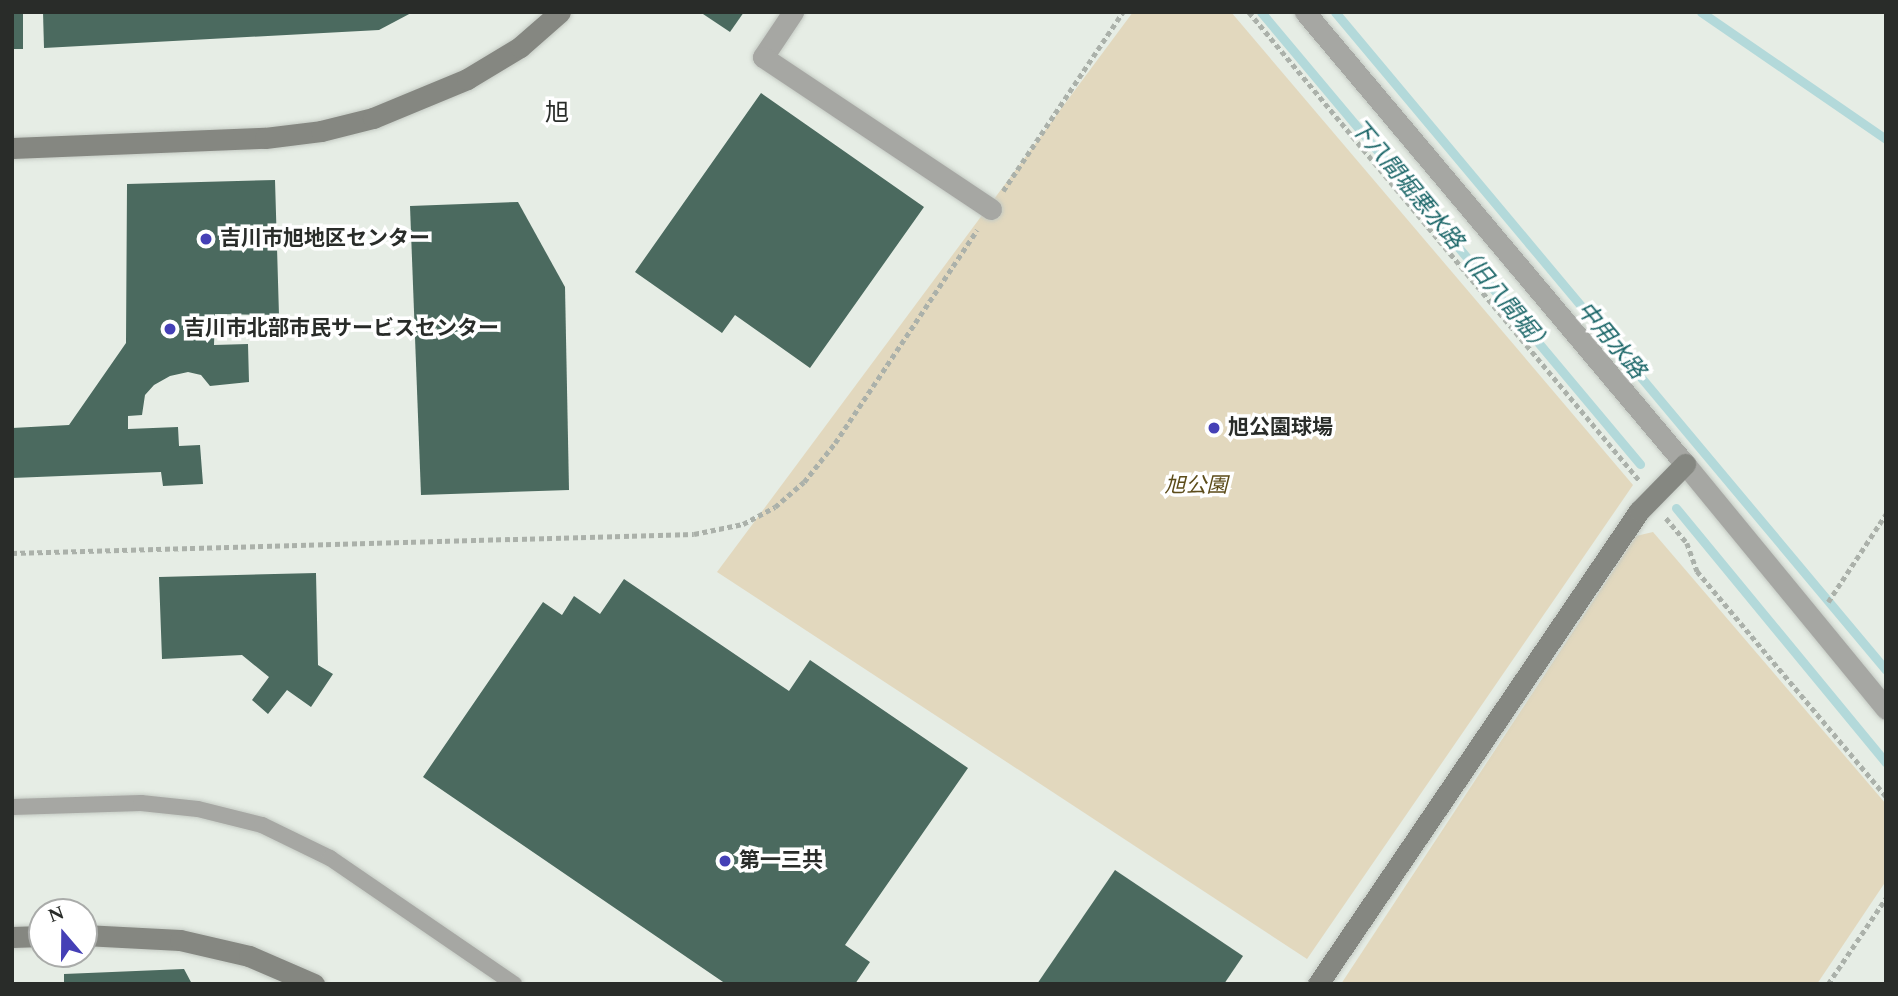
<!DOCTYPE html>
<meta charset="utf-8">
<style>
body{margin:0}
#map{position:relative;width:1898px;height:996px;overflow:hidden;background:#e6ede5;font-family:Spectral,"Noto Sans JP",serif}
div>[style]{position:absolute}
.green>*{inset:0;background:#e2d8be}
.stream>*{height:9px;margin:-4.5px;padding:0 4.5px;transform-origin:4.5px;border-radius:4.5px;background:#b3d9da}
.building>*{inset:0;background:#4b6a5f;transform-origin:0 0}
.path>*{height:4.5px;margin-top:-2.25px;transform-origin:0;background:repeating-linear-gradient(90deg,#abb1aa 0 5px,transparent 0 8.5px)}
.roads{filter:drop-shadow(0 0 2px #c4cac3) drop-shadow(0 0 2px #c4cac3)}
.lane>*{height:16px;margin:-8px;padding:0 8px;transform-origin:8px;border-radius:8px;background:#a6a7a3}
.street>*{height:21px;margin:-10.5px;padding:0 10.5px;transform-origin:10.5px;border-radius:10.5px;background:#a6a7a3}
.secondary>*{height:21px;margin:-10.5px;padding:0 10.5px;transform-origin:10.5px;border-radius:10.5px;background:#858781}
.dots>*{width:19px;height:19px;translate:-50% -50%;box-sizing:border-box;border:4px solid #fff;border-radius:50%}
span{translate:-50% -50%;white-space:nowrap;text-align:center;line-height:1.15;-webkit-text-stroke:7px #fff;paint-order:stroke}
.poi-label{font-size:21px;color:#292c29;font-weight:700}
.left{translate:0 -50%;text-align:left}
.park-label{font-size:21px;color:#5c4c1a;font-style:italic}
.water-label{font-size:23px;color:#186466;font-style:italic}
.quarter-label{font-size:24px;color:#292c29}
.frame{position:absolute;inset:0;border:14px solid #292c29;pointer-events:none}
.north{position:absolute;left:28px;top:898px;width:70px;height:70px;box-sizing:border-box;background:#fff;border:2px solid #a9aba9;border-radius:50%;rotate:340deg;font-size:19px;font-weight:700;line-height:28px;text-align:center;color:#292c29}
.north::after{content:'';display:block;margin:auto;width:24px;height:32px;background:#4540b6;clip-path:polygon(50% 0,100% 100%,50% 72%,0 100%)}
</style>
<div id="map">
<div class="green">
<i style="clip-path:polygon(1133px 12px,1231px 12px,1633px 485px,1307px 959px,717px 572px)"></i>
<i style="clip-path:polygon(1653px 532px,1886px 804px,1886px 881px,1817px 984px,1341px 984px,1636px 536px)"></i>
</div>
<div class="stream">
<i style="left:1261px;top:12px;width:590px;rotate:50.02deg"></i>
<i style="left:1335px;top:12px;width:858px;rotate:50.06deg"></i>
<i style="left:1701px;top:12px;width:224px;rotate:34.5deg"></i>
<i style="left:1676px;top:508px;width:330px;rotate:50.5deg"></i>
</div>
<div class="building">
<i style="left:12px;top:12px;width:11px;height:37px"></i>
<i style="clip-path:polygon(43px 12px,413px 12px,379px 30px,44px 48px)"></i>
<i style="clip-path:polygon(700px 12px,744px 12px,730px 32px)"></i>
<i style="clip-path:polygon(761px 93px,924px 207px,810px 368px,735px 315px,722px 333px,635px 272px)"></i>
<i style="clip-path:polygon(275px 180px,279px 315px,215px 314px,214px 345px,248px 344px,249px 382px,210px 386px,201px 375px,188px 372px,170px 376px,154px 385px,145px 395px,142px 415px,128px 416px,128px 429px,178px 427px,179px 446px,200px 445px,203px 484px,163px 486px,161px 472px,12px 478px,12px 428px,69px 425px,126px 343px,127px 184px)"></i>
<i style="clip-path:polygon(518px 202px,565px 287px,569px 490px,421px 495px,410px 206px)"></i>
<i style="clip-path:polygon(316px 573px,318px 665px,333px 674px,311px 707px,287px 690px,268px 714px,252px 700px,269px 677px,242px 655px,162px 659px,159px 577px)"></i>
<i style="clip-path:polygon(624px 579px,789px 691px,810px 660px,968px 768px,845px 945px,870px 962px,855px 984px,726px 984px,423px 777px,543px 602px,562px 615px,574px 596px,600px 614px)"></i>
<i style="clip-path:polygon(1115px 870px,1243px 956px,1224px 984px,1037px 984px)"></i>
<i style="clip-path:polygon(184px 969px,192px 984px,64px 984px,64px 974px)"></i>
</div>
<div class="path">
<i style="left:1249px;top:12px;width:609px;rotate:50.19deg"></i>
<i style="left:1003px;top:191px;width:216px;rotate:-56.2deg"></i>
<i style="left:1666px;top:518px;width:33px;rotate:50deg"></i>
<i style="left:1687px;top:543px;width:30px;rotate:70deg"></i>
<i style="left:1697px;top:571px;width:294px;rotate:50deg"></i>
<i style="left:12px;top:553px;width:682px;rotate:-1.6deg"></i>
<i style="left:694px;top:534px;width:50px;rotate:-11.5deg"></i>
<i style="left:743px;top:524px;width:36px;rotate:-28deg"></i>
<i style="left:775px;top:507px;width:38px;rotate:-41deg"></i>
<i style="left:804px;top:482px;width:50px;rotate:-51.5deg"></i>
<i style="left:835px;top:443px;width:256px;rotate:-56.3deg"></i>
<i style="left:1828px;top:602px;width:105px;rotate:-56.6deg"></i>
<i style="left:1828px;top:984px;width:104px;rotate:-56deg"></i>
</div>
<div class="roads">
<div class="lane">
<i style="left:12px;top:807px;width:129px;rotate:-1.8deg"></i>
<i style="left:141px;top:803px;width:57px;rotate:6deg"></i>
<i style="left:198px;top:809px;width:66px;rotate:14deg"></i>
<i style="left:262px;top:825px;width:76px;rotate:25.9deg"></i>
<i style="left:330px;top:858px;width:223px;rotate:34.4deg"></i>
</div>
<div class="street">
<i style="left:793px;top:12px;width:54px;rotate:123.7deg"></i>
<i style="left:763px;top:57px;width:274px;rotate:33.7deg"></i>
<i style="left:1305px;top:12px;width:591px;rotate:49.95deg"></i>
<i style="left:1685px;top:464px;width:317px;rotate:50.6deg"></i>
</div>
<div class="secondary">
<i style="left:12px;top:148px;width:253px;rotate:-2.3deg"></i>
<i style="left:265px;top:138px;width:56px;rotate:-7.1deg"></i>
<i style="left:321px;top:131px;width:54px;rotate:-14deg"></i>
<i style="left:373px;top:118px;width:102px;rotate:-22.5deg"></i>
<i style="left:467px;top:79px;width:62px;rotate:-31.1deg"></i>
<i style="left:520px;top:47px;width:53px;rotate:-41.2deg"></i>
<i style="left:84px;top:935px;width:96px;rotate:3deg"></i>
<i style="left:180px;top:940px;width:71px;rotate:13.1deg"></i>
<i style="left:249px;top:956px;width:71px;rotate:23.3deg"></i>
<i style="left:12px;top:937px;width:30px;rotate:-2deg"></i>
<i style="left:1318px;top:984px;width:572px;rotate:-55.84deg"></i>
<i style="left:1639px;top:511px;width:66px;rotate:-45.6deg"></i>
</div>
</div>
<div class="dots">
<i style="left:206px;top:239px;background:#4540b6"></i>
<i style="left:170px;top:329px;background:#4540b6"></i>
<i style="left:1214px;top:428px;background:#4540b6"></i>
<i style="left:725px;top:861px;background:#4540b6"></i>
</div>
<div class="poi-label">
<span class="left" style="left:220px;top:239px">吉川市旭地区センター</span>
<span class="left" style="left:184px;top:329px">吉川市北部市民サービスセンター</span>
<span class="left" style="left:1228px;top:428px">旭公園球場</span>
<span class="left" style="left:739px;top:861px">第一三共</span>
</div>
<div class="park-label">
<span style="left:1196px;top:486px">旭公園</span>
</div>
<div class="water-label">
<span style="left:1450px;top:238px;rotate:50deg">下八間堀悪水路（旧八間堀）</span>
<span style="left:1610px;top:341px;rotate:50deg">中用水路</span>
</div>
<div class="quarter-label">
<span style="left:557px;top:114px">旭</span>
</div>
<div class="frame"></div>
<div class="north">N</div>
</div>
